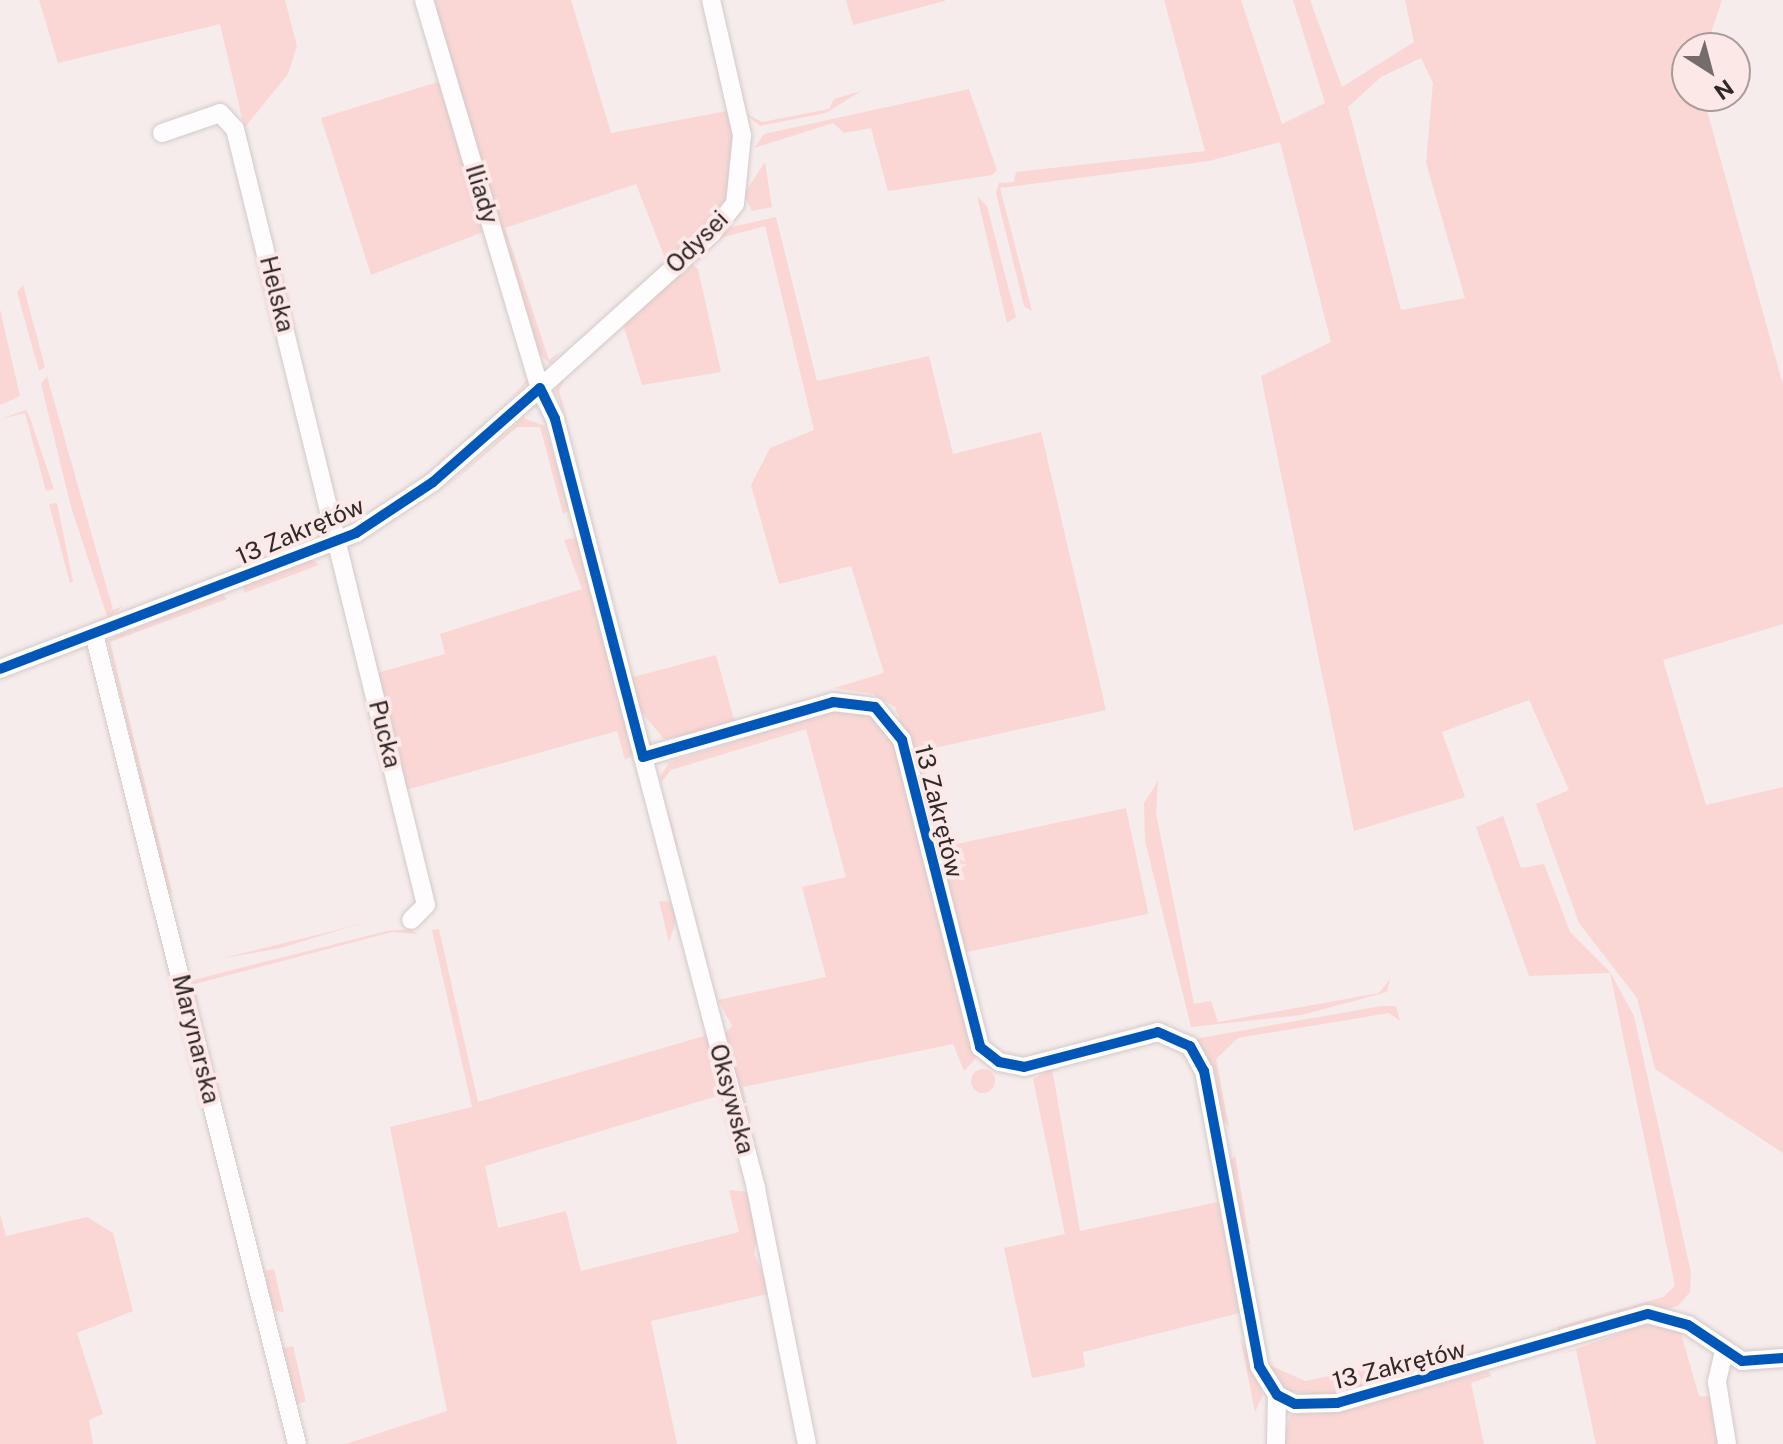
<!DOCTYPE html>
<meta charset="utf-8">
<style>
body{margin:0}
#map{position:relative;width:1783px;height:1444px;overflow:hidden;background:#f6eceb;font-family:"Public Sans",sans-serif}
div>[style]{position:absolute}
.green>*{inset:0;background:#fad7d4;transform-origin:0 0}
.round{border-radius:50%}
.roads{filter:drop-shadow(0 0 2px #d2cac9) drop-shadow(0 0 2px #d2cac9)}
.minor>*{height:18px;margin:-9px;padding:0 9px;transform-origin:9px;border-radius:9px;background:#fefcfc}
.cycleway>*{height:10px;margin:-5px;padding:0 5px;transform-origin:5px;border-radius:5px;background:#0057b8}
span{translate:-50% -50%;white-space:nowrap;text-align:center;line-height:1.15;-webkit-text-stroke:8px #fbe8e7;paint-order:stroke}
.street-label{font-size:24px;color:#2f2827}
.north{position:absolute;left:1671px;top:32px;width:80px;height:80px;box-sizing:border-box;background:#fbe8e7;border:2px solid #a99b9a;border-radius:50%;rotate:144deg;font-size:22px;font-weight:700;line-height:32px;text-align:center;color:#2f2827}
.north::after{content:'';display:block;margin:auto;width:28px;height:36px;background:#756d6c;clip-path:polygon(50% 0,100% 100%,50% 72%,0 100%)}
</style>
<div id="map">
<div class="green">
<i style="clip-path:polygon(39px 0,285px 0,297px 46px,288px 74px,245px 127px,264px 212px,220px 24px,58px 63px)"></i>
<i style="clip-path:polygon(428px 0,571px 0,611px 133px,727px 111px,711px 43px,717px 44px,736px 132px,736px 180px,721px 213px,668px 266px,636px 184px,505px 228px,549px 360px,559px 353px,550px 364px,538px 352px)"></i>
<i style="clip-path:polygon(846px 0,945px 0,945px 1px,853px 25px)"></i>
<i style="clip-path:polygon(evenodd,1164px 0,1241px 0,1282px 124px,1325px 103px,1293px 0,1310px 0,1342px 87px,1414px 42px,1405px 0,1722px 0,1706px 48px,1687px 48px,1687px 96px,1699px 96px,1708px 114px,1783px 385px,1783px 624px,1663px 660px,1706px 805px,1783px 787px,1783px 1153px,1655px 1069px,1637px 998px,1579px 923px,1536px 804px,1569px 790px,1529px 700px,1442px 732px,1465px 797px,1354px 831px,1261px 376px,1331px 342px,1280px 142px,1209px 161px,1000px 188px,1032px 311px,1024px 306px,996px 193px,999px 183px,1014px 182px,1016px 172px,1205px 151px,1164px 0,1421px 58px,1433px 83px,1426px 163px,1465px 298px,1401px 310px,1348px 107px,1381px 77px,1421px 58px)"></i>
<i style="clip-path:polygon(441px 81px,529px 381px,514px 395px,528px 379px,483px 232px,371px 275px,321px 118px)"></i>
<i style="clip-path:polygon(969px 89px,997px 170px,992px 175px,888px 191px,871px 128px,844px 133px,833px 123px,754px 148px,764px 134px)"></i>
<i style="clip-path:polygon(861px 91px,826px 113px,760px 126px,743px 112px,762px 122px,829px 109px,834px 99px)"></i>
<i style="clip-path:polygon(765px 162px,772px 207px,752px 211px,744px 194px)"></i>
<i style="clip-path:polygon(977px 196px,987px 206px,1016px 317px,1007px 323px)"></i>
<i style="clip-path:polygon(776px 217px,817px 381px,929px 356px,953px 454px,1041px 432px,1106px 710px,921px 751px,930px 798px,895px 707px,873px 694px,834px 688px,884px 673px,851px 566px,779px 584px,751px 485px,770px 448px,814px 430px,765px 226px,717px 239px,731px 227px)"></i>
<i style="clip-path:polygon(689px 262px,698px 269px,721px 372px,642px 385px,623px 324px,567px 373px,559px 391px,566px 415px,555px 391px,565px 372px)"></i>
<i style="clip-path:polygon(23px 285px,45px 367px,39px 371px,17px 292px)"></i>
<i style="clip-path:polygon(0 309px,20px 396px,0 405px)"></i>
<i style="clip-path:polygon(47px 376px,113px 610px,123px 606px,108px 619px,71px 507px,41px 384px)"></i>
<i style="clip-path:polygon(26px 410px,30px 418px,54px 489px,46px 491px,25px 413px,0 419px)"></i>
<i style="clip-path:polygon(523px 418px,545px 426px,569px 510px,563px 514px,540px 427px,517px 427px,441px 492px)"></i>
<i style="clip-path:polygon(57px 503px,73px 582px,70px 583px,49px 504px)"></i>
<i style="clip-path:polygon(579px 537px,634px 755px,625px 760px,617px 731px,406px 790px,377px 673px,445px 654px,440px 634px,582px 589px,564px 540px)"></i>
<i style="clip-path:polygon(311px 559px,319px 565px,244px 593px,243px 585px)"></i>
<i style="clip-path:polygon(222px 593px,227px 599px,110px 642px,172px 893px,168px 894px,107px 640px)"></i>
<i style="clip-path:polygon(716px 655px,736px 727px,664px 739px,638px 708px,630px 678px)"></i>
<i style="clip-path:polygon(835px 709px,874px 715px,893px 740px,976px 1058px,964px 1071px,953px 1044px,743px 1087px,751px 1125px,723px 1035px,732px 1026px,718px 1000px,826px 977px,802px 887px,846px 877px,806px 729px,671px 770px,661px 783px,678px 846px,676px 846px,660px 776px,670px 762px)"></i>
<i style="clip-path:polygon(1158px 781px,1156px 813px,1194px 1004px,1211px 1001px,1218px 1022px,1379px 993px,1390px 979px,1387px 992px,1302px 1015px,1191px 1027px,1145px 841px,1144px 803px)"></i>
<i style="left:1126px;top:808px;width:108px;height:191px;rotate:78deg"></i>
<i style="clip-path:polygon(1503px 816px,1521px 868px,1544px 864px,1570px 932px,1610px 972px,1634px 1016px,1691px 1273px,1690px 1292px,1678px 1306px,1559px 1334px,1557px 1327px,1663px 1297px,1675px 1286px,1610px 973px,1529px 976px,1476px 827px)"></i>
<i style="clip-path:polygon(659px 901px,673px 902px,678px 915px,669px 942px)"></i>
<i style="clip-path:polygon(372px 920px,281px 948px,224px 958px,337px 930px)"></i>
<i style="clip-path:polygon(409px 929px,417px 934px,392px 932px,195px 984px,200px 1025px,193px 980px,387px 931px)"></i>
<i style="clip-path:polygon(439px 929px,478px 1102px,711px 1034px,724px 1094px,485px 1166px,498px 1228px,566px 1211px,581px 1271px,739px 1232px,729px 1190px,748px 1192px,759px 1228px,754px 1254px,772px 1293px,651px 1321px,677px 1444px,346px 1444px,447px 1411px,390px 1127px,472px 1107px,432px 930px)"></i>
<i style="clip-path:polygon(1381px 1006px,1396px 1006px,1400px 1021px,1389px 1013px,1238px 1038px,1216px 1059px,1229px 1127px,1220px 1117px,1194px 1039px)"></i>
<i style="clip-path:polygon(1052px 1068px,1080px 1231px,1218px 1202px,1240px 1313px,1083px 1352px,1085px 1367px,1032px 1378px,1004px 1248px,1065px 1234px,1033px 1079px)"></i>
<i class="round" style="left:971px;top:1069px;width:24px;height:24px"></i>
<i style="clip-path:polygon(1235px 1155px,1250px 1244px,1242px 1242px,1229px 1163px)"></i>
<i style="clip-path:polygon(0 1214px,6px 1236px,87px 1217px,113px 1233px,133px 1311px,77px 1333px,103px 1414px,89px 1420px,93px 1444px,0 1444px)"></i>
<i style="clip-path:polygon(262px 1261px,265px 1271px,274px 1269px,284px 1312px,273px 1311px)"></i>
<i style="clip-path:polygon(1651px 1322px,1680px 1330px,1699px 1396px,1713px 1397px,1722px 1444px,1596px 1444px,1576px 1350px,1559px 1355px)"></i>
<i style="clip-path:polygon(1240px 1336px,1263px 1395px,1255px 1412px)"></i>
<i style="left:293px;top:1346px;width:57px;height:12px;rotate:77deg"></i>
<i style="clip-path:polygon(1464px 1348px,1467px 1362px,1333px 1397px,1288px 1391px,1267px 1364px,1305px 1381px)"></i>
<i style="clip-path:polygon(1489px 1371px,1491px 1376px,1471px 1383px,1484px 1444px,1283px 1444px,1290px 1415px,1358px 1406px)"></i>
</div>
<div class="roads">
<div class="minor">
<i style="left:424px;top:0;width:405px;rotate:73.4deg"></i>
<i style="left:540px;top:388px;width:232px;rotate:-42deg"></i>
<i style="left:712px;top:233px;width:37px;rotate:-52deg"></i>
<i style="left:735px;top:204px;width:69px;rotate:-84.2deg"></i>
<i style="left:742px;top:135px;width:139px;rotate:-102.9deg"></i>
<i style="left:162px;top:133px;width:61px;rotate:-19deg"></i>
<i style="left:220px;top:113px;width:22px;rotate:47deg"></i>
<i style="left:235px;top:129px;width:799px;rotate:76.17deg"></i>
<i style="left:426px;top:905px;width:21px;rotate:135deg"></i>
<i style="left:94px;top:634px;width:835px;rotate:75.93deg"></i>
<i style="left:0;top:669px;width:381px;rotate:-20.9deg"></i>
<i style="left:356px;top:533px;width:92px;rotate:-33.5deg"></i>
<i style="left:433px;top:482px;width:142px;rotate:-41.3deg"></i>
<i style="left:540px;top:388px;width:34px;rotate:64deg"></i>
<i style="left:555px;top:419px;width:349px;rotate:75.4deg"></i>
<i style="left:643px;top:757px;width:198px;rotate:-16.1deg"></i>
<i style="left:833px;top:702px;width:42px;rotate:6.8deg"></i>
<i style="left:875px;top:707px;width:43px;rotate:50.7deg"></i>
<i style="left:902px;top:740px;width:317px;rotate:75.7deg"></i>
<i style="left:980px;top:1047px;width:24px;rotate:38deg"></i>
<i style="left:999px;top:1062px;width:25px;rotate:11deg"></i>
<i style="left:1024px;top:1067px;width:138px;rotate:-14.6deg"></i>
<i style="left:1158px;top:1032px;width:35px;rotate:24deg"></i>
<i style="left:1190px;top:1046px;width:29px;rotate:61deg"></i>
<i style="left:1204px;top:1071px;width:300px;rotate:79.4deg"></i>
<i style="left:1259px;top:1366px;width:34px;rotate:58deg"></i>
<i style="left:1277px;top:1395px;width:20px;rotate:27deg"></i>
<i style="left:1295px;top:1404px;width:42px;rotate:-1.4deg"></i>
<i style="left:1337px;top:1403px;width:323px;rotate:-16deg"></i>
<i style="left:1648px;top:1314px;width:41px;rotate:15.4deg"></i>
<i style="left:1688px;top:1325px;width:65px;rotate:33.7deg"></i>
<i style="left:1742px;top:1361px;width:41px;rotate:-4.2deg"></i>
<i style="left:643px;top:757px;width:447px;rotate:75.3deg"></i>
<i style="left:756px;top:1189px;width:260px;rotate:78.7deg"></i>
<i style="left:1724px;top:1351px;width:32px;rotate:103deg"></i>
<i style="left:1717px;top:1382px;width:63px;rotate:80.8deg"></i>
<i style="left:1276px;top:1444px;width:49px;rotate:-88.8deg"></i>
</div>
</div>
<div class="cycleway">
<i style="left:0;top:669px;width:381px;rotate:-20.9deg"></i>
<i style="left:356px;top:533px;width:92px;rotate:-33.5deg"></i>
<i style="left:433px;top:482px;width:142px;rotate:-41.3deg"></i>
<i style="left:540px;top:388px;width:34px;rotate:64deg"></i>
<i style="left:555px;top:419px;width:349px;rotate:75.4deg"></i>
<i style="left:643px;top:757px;width:198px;rotate:-16.1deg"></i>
<i style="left:833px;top:702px;width:42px;rotate:6.8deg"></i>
<i style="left:875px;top:707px;width:43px;rotate:50.7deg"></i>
<i style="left:902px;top:740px;width:317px;rotate:75.7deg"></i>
<i style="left:980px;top:1047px;width:24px;rotate:38deg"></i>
<i style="left:999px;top:1062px;width:25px;rotate:11deg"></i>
<i style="left:1024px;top:1067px;width:138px;rotate:-14.6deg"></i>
<i style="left:1158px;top:1032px;width:35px;rotate:24deg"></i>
<i style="left:1190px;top:1046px;width:29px;rotate:61deg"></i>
<i style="left:1204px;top:1071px;width:300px;rotate:79.4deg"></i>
<i style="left:1259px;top:1366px;width:34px;rotate:58deg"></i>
<i style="left:1277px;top:1395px;width:20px;rotate:27deg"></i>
<i style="left:1295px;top:1404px;width:42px;rotate:-1.4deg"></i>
<i style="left:1337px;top:1403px;width:323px;rotate:-16deg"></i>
<i style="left:1648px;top:1314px;width:41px;rotate:15.4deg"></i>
<i style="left:1688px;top:1325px;width:65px;rotate:33.7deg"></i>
<i style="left:1742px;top:1361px;width:41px;rotate:-4.2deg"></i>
</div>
<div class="street-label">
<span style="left:482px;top:194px;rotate:73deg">Iliady</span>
<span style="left:697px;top:242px;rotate:-45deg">Odysei</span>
<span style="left:277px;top:294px;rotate:76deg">Helska</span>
<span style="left:300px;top:531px;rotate:-23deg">13 Zakrętów</span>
<span style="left:385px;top:734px;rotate:76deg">Pucka</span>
<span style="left:939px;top:811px;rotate:76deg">13 Zakrętów</span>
<span style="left:196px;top:1039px;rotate:76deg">Marynarska</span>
<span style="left:732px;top:1099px;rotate:75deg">Oksywska</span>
<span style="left:1399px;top:1365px;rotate:-14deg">13 Zakrętów</span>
</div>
<div class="north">N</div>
</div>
